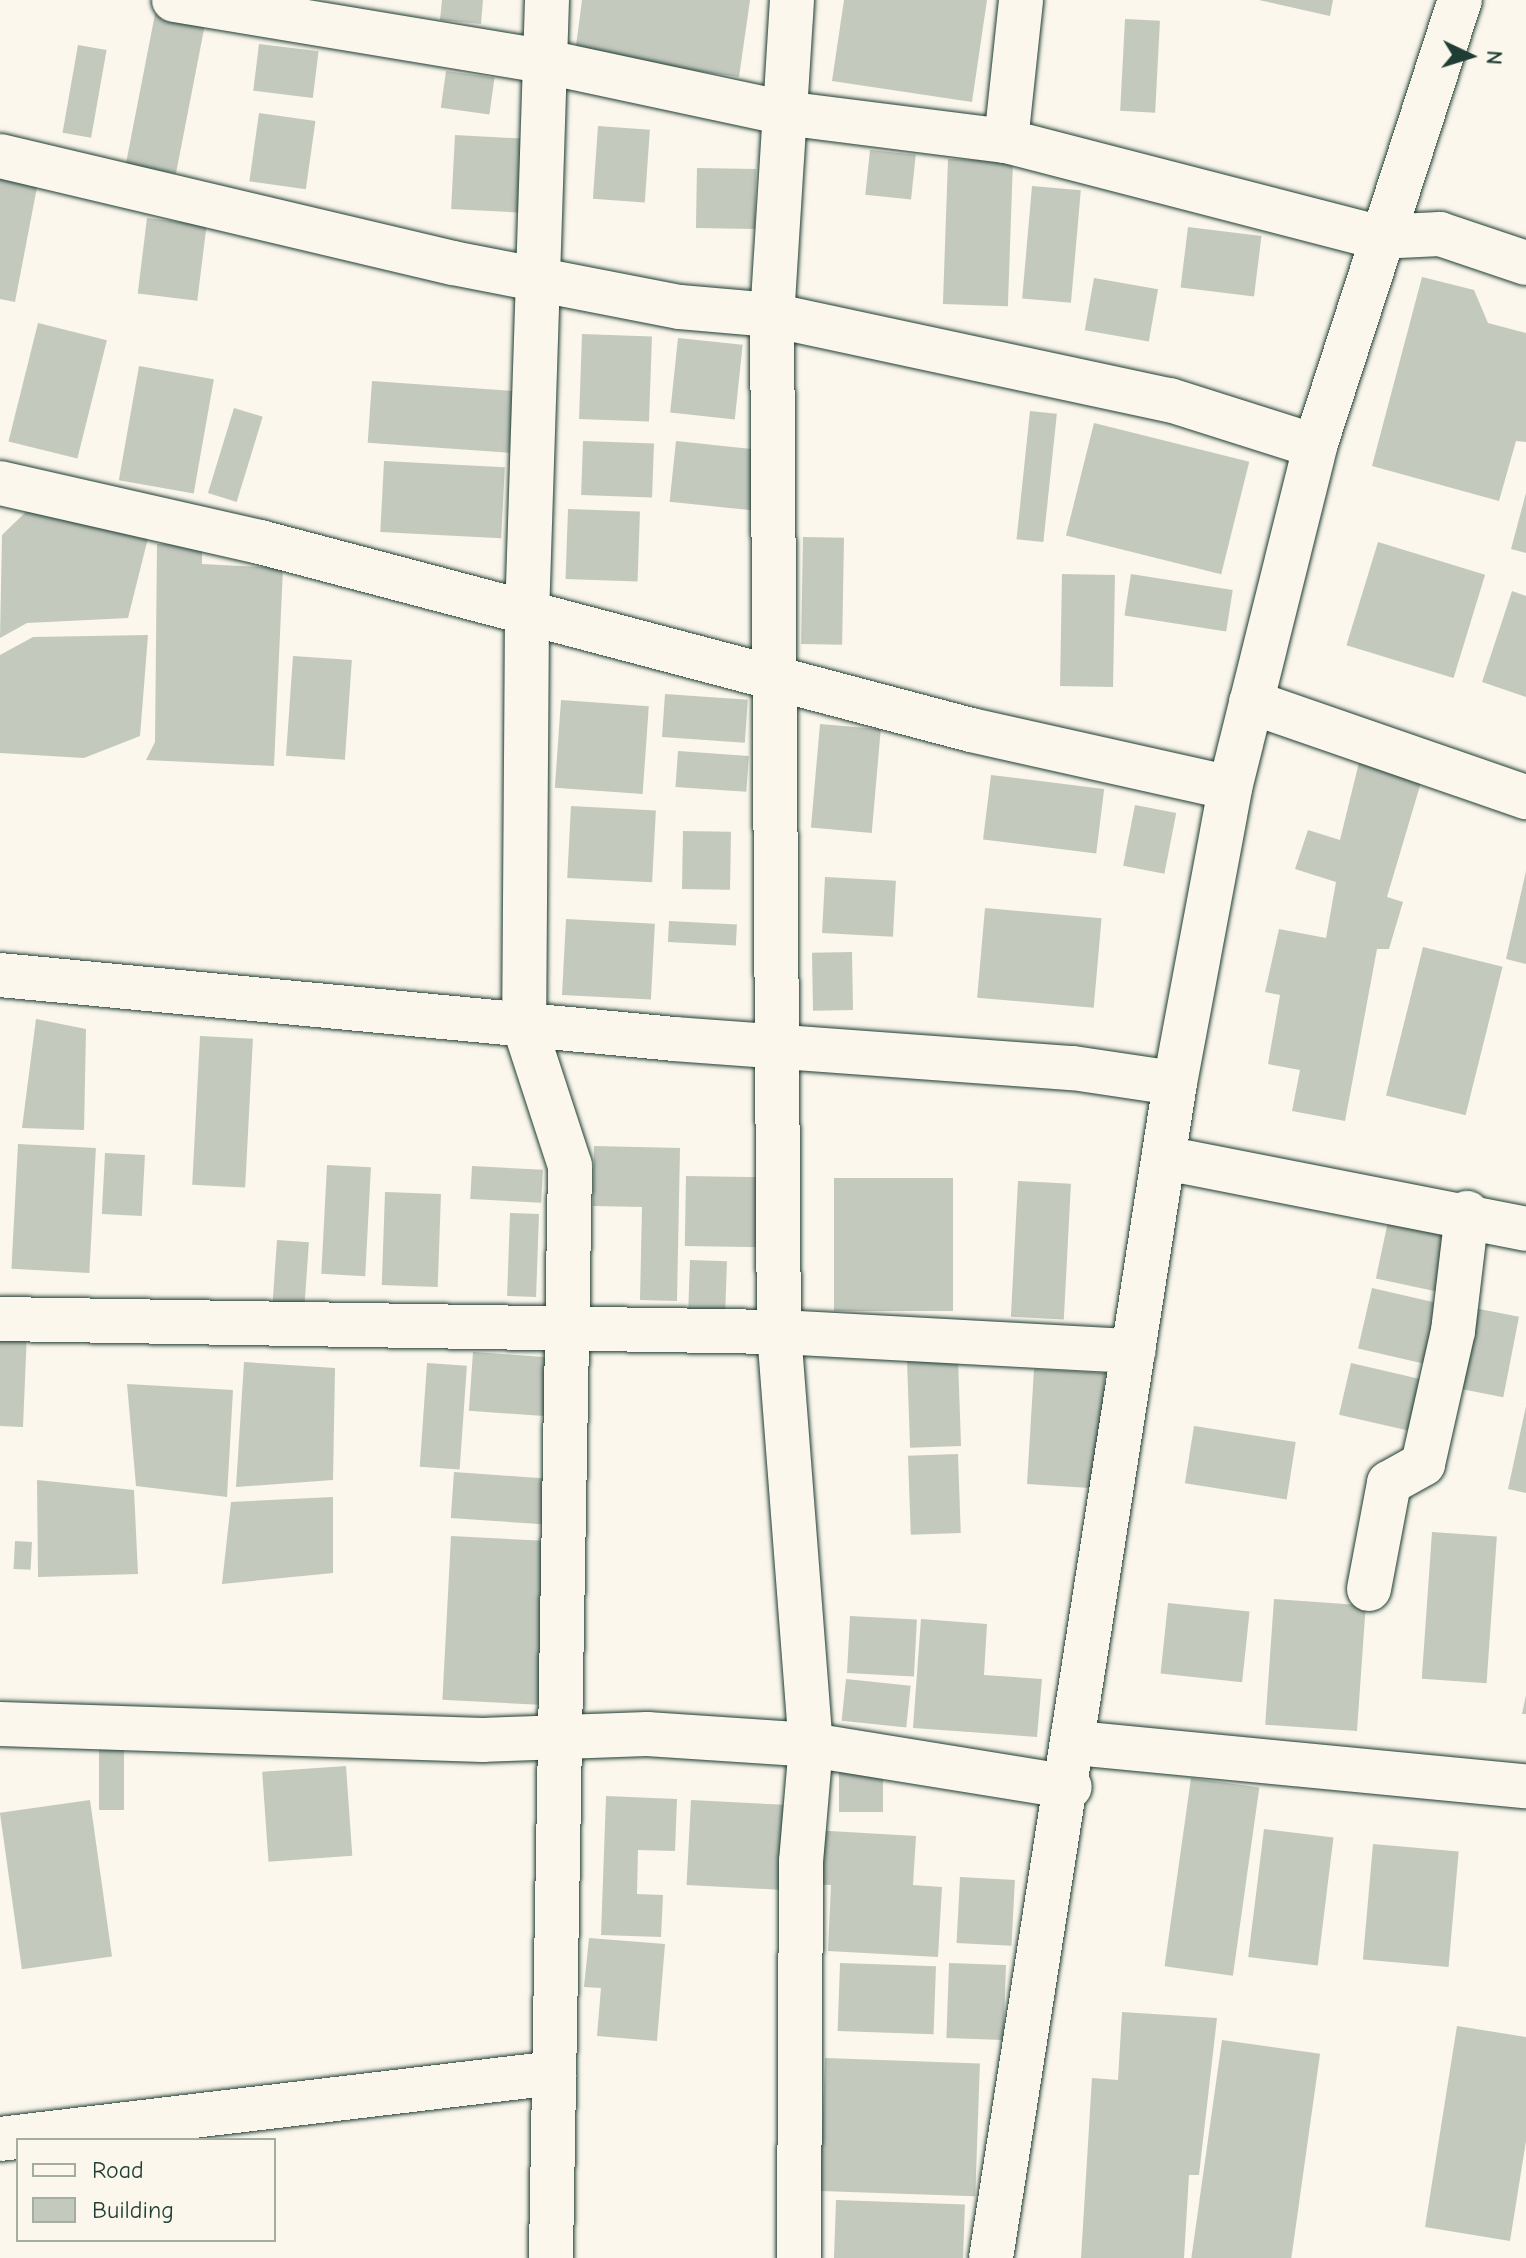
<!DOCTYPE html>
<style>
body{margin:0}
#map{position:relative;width:1526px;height:2258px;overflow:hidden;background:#fbf7ec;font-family:"Comic Neue",sans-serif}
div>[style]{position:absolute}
.building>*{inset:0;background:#c4c9be;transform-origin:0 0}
.roads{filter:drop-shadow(0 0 2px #1f3d34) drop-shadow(0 0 2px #1f3d34)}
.street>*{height:44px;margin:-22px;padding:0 22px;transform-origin:22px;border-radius:22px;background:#fbf7ec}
span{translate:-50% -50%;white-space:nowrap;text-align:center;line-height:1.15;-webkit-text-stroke:6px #fbf7ec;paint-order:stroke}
.legend{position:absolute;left:16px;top:2138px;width:260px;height:104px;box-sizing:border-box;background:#fbf7ec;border:2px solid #a3ada2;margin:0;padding:10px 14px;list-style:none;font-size:24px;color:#1f3d34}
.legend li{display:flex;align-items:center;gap:16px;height:40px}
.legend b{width:40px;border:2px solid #a3ada2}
.north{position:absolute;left:1430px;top:16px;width:80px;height:80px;-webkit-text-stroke:6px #fbf7ec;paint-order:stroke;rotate:94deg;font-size:22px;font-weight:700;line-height:32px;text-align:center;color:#1f3d34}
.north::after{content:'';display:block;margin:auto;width:28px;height:36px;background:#1f3d34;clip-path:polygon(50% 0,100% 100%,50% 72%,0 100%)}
</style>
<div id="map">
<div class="building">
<i style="clip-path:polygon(442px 0,483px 0,481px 24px,440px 20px)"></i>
<i style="clip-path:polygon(582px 0,750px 0,739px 77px,575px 54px)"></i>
<i style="clip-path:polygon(844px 0,987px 0,972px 102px,832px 81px)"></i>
<i style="clip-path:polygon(1259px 0,1333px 0,1330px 16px)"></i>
<i style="left:156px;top:9px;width:51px;height:158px;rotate:11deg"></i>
<i style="left:1125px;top:19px;width:35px;height:92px;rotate:3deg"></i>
<i style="left:259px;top:44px;width:60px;height:47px;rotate:7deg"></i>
<i style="left:78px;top:45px;width:29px;height:89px;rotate:10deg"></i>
<i style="left:446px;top:71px;width:49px;height:37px;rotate:8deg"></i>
<i style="left:259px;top:113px;width:57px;height:69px;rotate:8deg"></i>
<i style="left:598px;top:126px;width:52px;height:73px;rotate:4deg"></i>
<i style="left:455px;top:135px;width:68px;height:74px;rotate:3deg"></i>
<i style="left:870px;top:150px;width:46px;height:45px;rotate:6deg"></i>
<i style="left:948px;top:159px;width:65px;height:145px;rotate:2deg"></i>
<i style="left:697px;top:168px;width:59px;height:60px;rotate:1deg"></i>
<i style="clip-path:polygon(0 174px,38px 182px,15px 302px,0 299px)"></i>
<i style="left:1032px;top:186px;width:49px;height:113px;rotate:5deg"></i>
<i style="left:147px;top:218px;width:60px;height:76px;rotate:7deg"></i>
<i style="left:1188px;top:227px;width:74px;height:61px;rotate:7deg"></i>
<i style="clip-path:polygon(1422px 277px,1474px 290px,1488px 323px,1526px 333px,1526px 442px,1516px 441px,1499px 501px,1372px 466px)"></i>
<i style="left:1094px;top:278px;width:65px;height:53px;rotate:10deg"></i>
<i style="left:38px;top:323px;width:71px;height:122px;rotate:14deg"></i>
<i style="left:582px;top:334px;width:70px;height:85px;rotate:2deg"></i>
<i style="left:678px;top:338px;width:65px;height:75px;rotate:6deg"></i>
<i style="left:139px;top:366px;width:76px;height:116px;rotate:10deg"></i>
<i style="left:372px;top:381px;width:142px;height:62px;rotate:4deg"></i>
<i style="left:234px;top:408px;width:30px;height:89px;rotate:17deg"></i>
<i style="left:1030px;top:411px;width:27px;height:129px;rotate:6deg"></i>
<i style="left:1094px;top:423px;width:160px;height:116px;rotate:14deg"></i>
<i style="left:583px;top:441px;width:71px;height:54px;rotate:2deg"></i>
<i style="left:676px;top:441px;width:83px;height:61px;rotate:6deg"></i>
<i style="left:384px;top:461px;width:121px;height:71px;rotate:3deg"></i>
<i style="clip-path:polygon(1526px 493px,1526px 553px,1511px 549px)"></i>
<i style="clip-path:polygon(31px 507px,150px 530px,128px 618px,27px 623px,0 638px,2px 535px)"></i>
<i style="left:568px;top:509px;width:72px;height:70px;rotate:2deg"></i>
<i style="left:803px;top:537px;width:41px;height:107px;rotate:1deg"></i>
<i style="left:1378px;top:542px;width:112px;height:108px;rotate:17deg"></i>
<i style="clip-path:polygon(157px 544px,202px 545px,202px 564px,283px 568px,274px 766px,146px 760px,155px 742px)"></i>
<i style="left:1062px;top:574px;width:53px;height:112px;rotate:1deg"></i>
<i style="left:1131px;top:574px;width:103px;height:42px;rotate:9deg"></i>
<i style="clip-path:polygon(1512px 591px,1526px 596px,1526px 697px,1482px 682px)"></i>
<i style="clip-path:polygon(148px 635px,140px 736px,84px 758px,0 753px,0 655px,33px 637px)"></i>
<i style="left:293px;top:656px;width:59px;height:100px;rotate:4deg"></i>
<i style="left:665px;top:694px;width:83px;height:43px;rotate:4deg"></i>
<i style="left:561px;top:700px;width:88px;height:88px;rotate:4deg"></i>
<i style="left:820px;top:724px;width:61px;height:104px;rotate:5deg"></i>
<i style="clip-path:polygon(1363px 746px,1427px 762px,1387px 897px,1403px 902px,1389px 949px,1377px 949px,1345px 1121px,1292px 1111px,1300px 1070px,1268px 1064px,1280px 995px,1265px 992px,1279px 929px,1326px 938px,1336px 882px,1295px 869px,1308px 830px,1340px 840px)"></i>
<i style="left:678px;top:751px;width:71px;height:36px;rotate:4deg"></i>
<i style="left:991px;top:775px;width:114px;height:65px;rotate:7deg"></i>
<i style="left:1135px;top:805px;width:42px;height:62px;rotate:11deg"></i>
<i style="left:571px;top:806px;width:85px;height:72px;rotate:3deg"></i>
<i style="left:683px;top:831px;width:48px;height:58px;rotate:1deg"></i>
<i style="clip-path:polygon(1526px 871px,1526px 964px,1506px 959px)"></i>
<i style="left:825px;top:877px;width:71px;height:56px;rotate:3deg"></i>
<i style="left:985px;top:908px;width:117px;height:90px;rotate:5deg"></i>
<i style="left:566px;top:919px;width:89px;height:76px;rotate:3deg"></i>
<i style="left:669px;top:921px;width:68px;height:21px;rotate:3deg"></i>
<i style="left:1423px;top:947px;width:82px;height:153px;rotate:14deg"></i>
<i style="left:852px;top:952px;width:58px;height:40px;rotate:89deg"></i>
<i style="clip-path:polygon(36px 1019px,86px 1029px,84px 1130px,22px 1128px)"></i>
<i style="left:200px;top:1036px;width:53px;height:149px;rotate:3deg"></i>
<i style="left:18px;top:1144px;width:78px;height:125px;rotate:3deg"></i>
<i style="clip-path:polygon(594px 1146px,680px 1148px,677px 1301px,640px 1300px,642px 1207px,593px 1206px)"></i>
<i style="left:105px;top:1153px;width:40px;height:61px;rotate:3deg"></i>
<i style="left:327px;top:1165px;width:44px;height:109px;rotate:3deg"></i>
<i style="left:472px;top:1166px;width:71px;height:33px;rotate:3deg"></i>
<i style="left:686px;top:1176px;width:78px;height:70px;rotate:1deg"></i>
<i style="left:834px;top:1178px;width:119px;height:133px"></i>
<i style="left:1018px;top:1181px;width:53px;height:136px;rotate:3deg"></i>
<i style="left:385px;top:1192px;width:56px;height:93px;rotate:2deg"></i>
<i style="left:1390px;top:1212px;width:62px;height:68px;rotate:12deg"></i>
<i style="left:510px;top:1213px;width:29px;height:83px;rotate:2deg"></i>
<i style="left:277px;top:1240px;width:32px;height:68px;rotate:4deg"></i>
<i style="left:690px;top:1260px;width:37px;height:56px;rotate:2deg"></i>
<i style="left:1372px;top:1288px;width:68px;height:62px;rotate:13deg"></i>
<i style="left:1464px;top:1306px;width:56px;height:82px;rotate:11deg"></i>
<i style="clip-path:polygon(0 1331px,27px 1332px,23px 1427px,0 1426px)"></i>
<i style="left:473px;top:1352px;width:79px;height:59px;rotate:4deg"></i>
<i style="left:958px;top:1359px;width:87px;height:51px;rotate:88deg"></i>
<i style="clip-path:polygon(244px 1362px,335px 1368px,333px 1480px,236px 1487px)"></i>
<i style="left:427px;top:1363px;width:40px;height:104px;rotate:4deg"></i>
<i style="left:1351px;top:1363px;width:73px;height:53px;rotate:13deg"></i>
<i style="clip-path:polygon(1034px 1369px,1105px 1373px,1099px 1473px,1090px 1488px,1027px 1484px)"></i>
<i style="clip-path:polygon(127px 1384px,233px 1390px,227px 1497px,136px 1486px)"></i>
<i style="clip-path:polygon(1526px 1406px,1526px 1493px,1508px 1489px)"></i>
<i style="left:1194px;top:1426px;width:103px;height:58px;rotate:9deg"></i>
<i style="left:958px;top:1454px;width:79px;height:50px;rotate:88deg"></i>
<i style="left:454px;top:1472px;width:92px;height:46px;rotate:4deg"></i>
<i style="clip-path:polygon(37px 1480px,134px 1490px,138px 1574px,38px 1577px)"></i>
<i style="clip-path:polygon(333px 1497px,333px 1573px,222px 1584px,231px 1502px)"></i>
<i style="left:1432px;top:1532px;width:65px;height:147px;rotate:4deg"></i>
<i style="left:451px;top:1536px;width:97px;height:164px;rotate:3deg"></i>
<i style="left:15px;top:1541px;width:17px;height:28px;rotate:3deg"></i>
<i style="left:1274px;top:1599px;width:92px;height:126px;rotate:4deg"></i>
<i style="left:1168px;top:1603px;width:82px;height:71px;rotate:6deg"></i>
<i style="left:850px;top:1616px;width:67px;height:57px;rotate:3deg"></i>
<i style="clip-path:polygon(921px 1619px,987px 1624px,984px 1675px,1042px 1679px,1037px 1737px,913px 1728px)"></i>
<i style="left:846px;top:1679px;width:65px;height:42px;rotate:6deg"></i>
<i style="clip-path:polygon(1526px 1695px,1526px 1714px,1522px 1714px)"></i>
<i style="left:99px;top:1749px;width:25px;height:61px"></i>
<i style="left:346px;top:1766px;width:90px;height:84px;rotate:86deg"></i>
<i style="left:839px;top:1771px;width:44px;height:41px"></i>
<i style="left:1191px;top:1778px;width:69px;height:190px;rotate:8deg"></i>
<i style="clip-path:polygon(606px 1796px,677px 1799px,675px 1851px,638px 1850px,637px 1894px,663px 1895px,661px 1937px,601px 1935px)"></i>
<i style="left:90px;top:1800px;width:158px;height:91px;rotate:82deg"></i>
<i style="left:691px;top:1800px;width:93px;height:85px;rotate:3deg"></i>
<i style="left:1264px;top:1829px;width:70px;height:129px;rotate:7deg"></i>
<i style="clip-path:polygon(812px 1830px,916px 1836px,913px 1885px,942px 1887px,938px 1957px,828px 1951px,831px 1885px,809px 1884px)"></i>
<i style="left:1373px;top:1844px;width:86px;height:116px;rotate:5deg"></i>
<i style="left:960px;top:1877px;width:55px;height:66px;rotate:3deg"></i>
<i style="clip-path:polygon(589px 1938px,665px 1944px,657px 2041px,597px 2036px,601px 1988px,584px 1987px)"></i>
<i style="left:840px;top:1963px;width:96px;height:68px;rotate:2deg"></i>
<i style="left:949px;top:1963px;width:57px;height:75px;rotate:2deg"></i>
<i style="clip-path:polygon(1122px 2012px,1217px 2018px,1199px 2175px,1189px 2175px,1184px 2258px,1081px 2258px,1092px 2078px,1118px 2080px)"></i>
<i style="clip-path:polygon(1457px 2026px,1526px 2037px,1526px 2141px,1510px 2241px,1425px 2227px)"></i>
<i style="left:1222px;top:2040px;width:99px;height:220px;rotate:8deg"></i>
<i style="left:825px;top:2058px;width:155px;height:133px;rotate:2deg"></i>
<i style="left:836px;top:2200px;width:129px;height:58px;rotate:2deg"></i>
</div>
<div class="roads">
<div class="street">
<i style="left:174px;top:0;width:378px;rotate:9.4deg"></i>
<i style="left:547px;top:62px;width:242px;rotate:12.1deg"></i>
<i style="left:784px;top:113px;width:224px;rotate:7.2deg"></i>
<i style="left:1006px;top:141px;width:384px;rotate:14.5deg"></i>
<i style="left:1378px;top:237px;width:62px;rotate:-2.8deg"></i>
<i style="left:1440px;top:234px;width:91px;rotate:18.6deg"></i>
<i style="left:547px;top:0;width:615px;rotate:91.86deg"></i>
<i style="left:527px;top:615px;width:410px;rotate:90.4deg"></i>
<i style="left:524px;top:1025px;width:148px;rotate:71.9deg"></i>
<i style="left:570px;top:1166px;width:1092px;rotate:91deg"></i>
<i style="left:792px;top:0;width:316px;rotate:93.6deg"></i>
<i style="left:772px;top:315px;width:1017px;rotate:89.61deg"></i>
<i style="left:779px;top:1332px;width:414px;rotate:85.6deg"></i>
<i style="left:811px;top:1745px;width:116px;rotate:94.9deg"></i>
<i style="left:801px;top:1861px;width:397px;rotate:90.3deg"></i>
<i style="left:1006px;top:141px;width:142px;rotate:-83.9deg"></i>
<i style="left:0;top:156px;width:465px;rotate:13.3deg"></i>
<i style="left:453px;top:263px;width:231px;rotate:11deg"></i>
<i style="left:680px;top:307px;width:92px;rotate:5deg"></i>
<i style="left:772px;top:315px;width:407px;rotate:12.1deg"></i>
<i style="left:1170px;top:400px;width:152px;rotate:17.6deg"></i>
<i style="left:0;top:483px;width:267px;rotate:12.8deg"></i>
<i style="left:260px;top:542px;width:735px;rotate:14.81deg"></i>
<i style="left:971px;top:730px;width:265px;rotate:12.6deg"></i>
<i style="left:1251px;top:702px;width:291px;rotate:19.1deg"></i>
<i style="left:0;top:975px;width:677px;rotate:5.42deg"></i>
<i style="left:674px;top:1039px;width:400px;rotate:4.2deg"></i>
<i style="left:1073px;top:1068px;width:103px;rotate:8.4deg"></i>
<i style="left:1165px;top:1158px;width:368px;rotate:11.1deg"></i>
<i style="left:0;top:1319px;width:779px;rotate:0.96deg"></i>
<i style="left:779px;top:1332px;width:355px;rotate:3.1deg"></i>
<i style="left:1369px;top:1589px;width:108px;rotate:-79.3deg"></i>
<i style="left:1389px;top:1483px;width:39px;rotate:-29deg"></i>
<i style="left:1423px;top:1464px;width:136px;rotate:-77.3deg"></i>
<i style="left:1453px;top:1331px;width:119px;rotate:-83.2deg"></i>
<i style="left:0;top:1724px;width:483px;rotate:1.9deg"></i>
<i style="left:483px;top:1740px;width:164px;rotate:-2.1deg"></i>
<i style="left:647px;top:1734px;width:164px;rotate:3.8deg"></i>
<i style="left:811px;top:1745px;width:262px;rotate:9.2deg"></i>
<i style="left:1076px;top:1743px;width:452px;rotate:5.5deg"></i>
<i style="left:0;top:2139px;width:558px;rotate:-6.79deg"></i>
<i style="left:991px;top:2258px;width:1189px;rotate:-81.1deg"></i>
<i style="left:1175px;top:1083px;width:300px;rotate:-79.4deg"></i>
<i style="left:1230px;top:788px;width:352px;rotate:-76deg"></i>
<i style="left:1315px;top:446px;width:469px;rotate:-72deg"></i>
</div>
</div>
<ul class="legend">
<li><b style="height:10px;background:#fbf7ec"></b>Road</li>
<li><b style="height:22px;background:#c4c9be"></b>Building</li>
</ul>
<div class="north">N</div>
</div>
